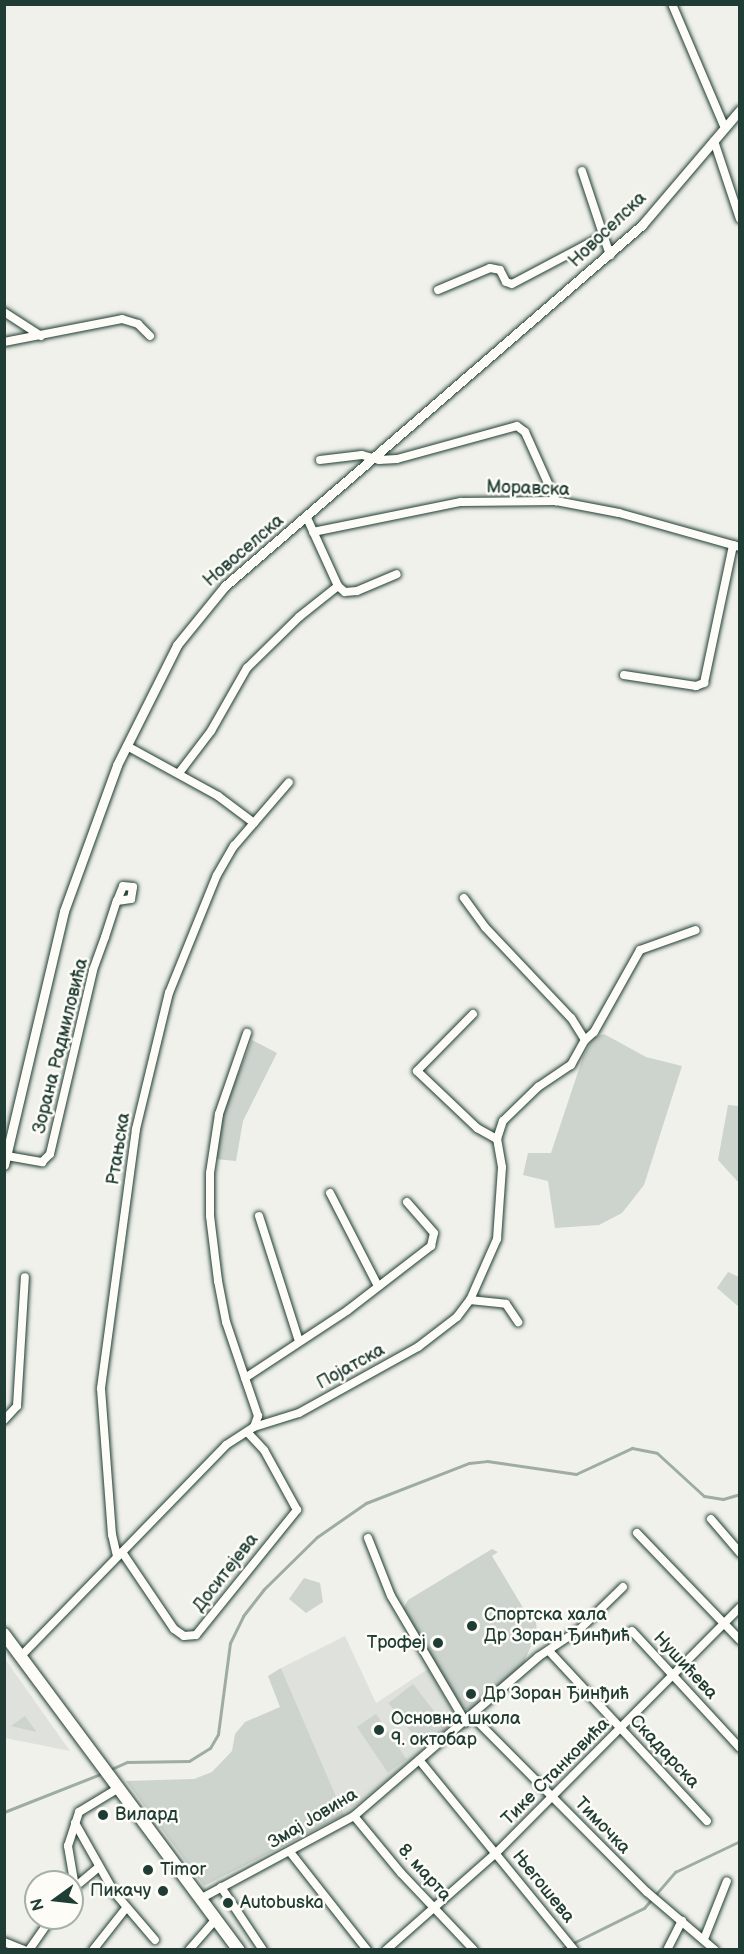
<!DOCTYPE html>
<meta charset="utf-8">
<style>
body{margin:0}
#map{position:relative;width:744px;height:1954px;overflow:hidden;background:#f0f1eb;font-family:"Balsamiq Sans",sans-serif}
div>[style]{position:absolute}
.built>*{inset:0;background:#dfe2dc}
.green>*{inset:0;background:#cdd3cd;transform-origin:0 0}
.stream>*{height:3px;margin:-1.5px;padding:0 1.5px;transform-origin:1.5px;border-radius:1.5px;background:#9faca4}
.roads{filter:drop-shadow(0 0 2px #1f3d34) drop-shadow(0 0 2px #1f3d34)}
.minor>*{height:8px;margin:-4px;padding:0 4px;transform-origin:4px;border-radius:4px;background:#fdfcf7}
.tertiary>*{height:9px;margin:-4.5px;padding:0 4.5px;transform-origin:4.5px;border-radius:4.5px;background:#fdfcf7}
.primary>*{height:12px;margin:-6px;padding:0 6px;transform-origin:6px;border-radius:6px;background:#fdfcf7}
.dots>*{width:16px;height:16px;translate:-50% -50%;box-sizing:border-box;border:3px solid #fdfcf7;border-radius:50%}
span{translate:-50% -50%;white-space:nowrap;text-align:center;line-height:1.15;-webkit-text-stroke:5px #fdfcf7;paint-order:stroke}
.street-label{font-size:18px;color:#1f3d34}
.poi-label{font-size:18px;color:#1f3d34}
.left{translate:0 -50%;text-align:left}
.right{translate:-100% -50%;text-align:right}
.frame{position:absolute;inset:0;border:6px solid #1f3d34;pointer-events:none}
.north{position:absolute;left:24px;top:1870px;width:60px;height:60px;box-sizing:border-box;background:#fdfcf7;border:2px solid #a4b0a9;border-radius:50%;rotate:255deg;font-size:16px;font-weight:700;line-height:24px;text-align:center;color:#1f3d34}
.north::after{content:'';display:block;margin:auto;width:21px;height:27px;background:#1f3d34;clip-path:polygon(50% 0,100% 100%,50% 72%,0 100%)}
</style>
<div id="map">
<div class="built">
<i style="clip-path:polygon(345px 1636px,376px 1703px,428px 1669px,459px 1722px,344px 1815px,281px 1668px)"></i>
<i style="clip-path:polygon(5px 1659px,70px 1751px,5px 1738px)"></i>
</div>
<div class="green">
<i style="clip-path:polygon(604px 1034px,646px 1057px,682px 1066px,644px 1185px,622px 1213px,599px 1225px,555px 1228px,548px 1181px,523px 1175px,528px 1153px,551px 1153px,583px 1057px,593px 1038px)"></i>
<i style="clip-path:polygon(252px 1040px,277px 1053px,243px 1121px,236px 1161px,216px 1159px,222px 1115px)"></i>
<i style="clip-path:polygon(728px 1105px,739px 1106px,739px 1183px,718px 1160px)"></i>
<i style="clip-path:polygon(728px 1272px,739px 1277px,739px 1307px,717px 1288px)"></i>
<i style="clip-path:polygon(492px 1549px,498px 1552px,492px 1556px,525px 1611px,532px 1607px,535px 1611px,537px 1632px,522px 1667px,471px 1710px,461px 1708px,403px 1609px,408px 1600px)"></i>
<i style="clip-path:polygon(304px 1578px,320px 1583px,323px 1602px,306px 1613px,289px 1599px)"></i>
<i style="clip-path:polygon(281px 1668px,344px 1815px,204px 1886px,126px 1781px,194px 1779px,212px 1772px,232px 1751px,235px 1734px,245px 1722px,280px 1707px,268px 1676px)"></i>
<i style="left:413px;top:1684px;width:56px;height:31px;rotate:52deg"></i>
<i style="left:376px;top:1714px;width:55px;height:23px;rotate:56deg"></i>
<i style="clip-path:polygon(25px 1716px,36px 1731px,36px 1732px,11px 1726px)"></i>
</div>
<div class="stream">
<i style="left:109px;top:1770px;width:20px;rotate:-24deg"></i>
<i style="left:127px;top:1762px;width:62px;rotate:-0.9deg"></i>
<i style="left:189px;top:1761px;width:25px;rotate:-32deg"></i>
<i style="left:210px;top:1748px;width:16px;rotate:-60deg"></i>
<i style="left:218px;top:1734px;width:92px;rotate:-82.5deg"></i>
<i style="left:230px;top:1643px;width:30px;rotate:-64deg"></i>
<i style="left:243px;top:1616px;width:33px;rotate:-52deg"></i>
<i style="left:263px;top:1590px;width:76px;rotate:-44.5deg"></i>
<i style="left:317px;top:1537px;width:60px;rotate:-34.8deg"></i>
<i style="left:366px;top:1503px;width:110px;rotate:-21.2deg"></i>
<i style="left:469px;top:1463px;width:18px;rotate:-6deg"></i>
<i style="left:487px;top:1461px;width:90px;rotate:8.3deg"></i>
<i style="left:576px;top:1474px;width:62px;rotate:-24.9deg"></i>
<i style="left:632px;top:1448px;width:25px;rotate:11deg"></i>
<i style="left:657px;top:1453px;width:64px;rotate:42.5deg"></i>
<i style="left:704px;top:1496px;width:19px;rotate:9deg"></i>
<i style="left:723px;top:1499px;width:18px;rotate:-16deg"></i>
<i style="left:4px;top:1812px;width:106px;rotate:-21.5deg"></i>
<i style="left:559px;top:1950px;width:95px;rotate:-26.3deg"></i>
<i style="left:644px;top:1908px;width:48px;rotate:-49.3deg"></i>
<i style="left:675px;top:1872px;width:72px;rotate:-25.5deg"></i>
</div>
<div class="roads">
<div class="minor">
<i style="left:672px;top:4px;width:135px;rotate:66.9deg"></i>
<i style="left:714px;top:141px;width:82px;rotate:71.6deg"></i>
<i style="left:582px;top:171px;width:89px;rotate:71.6deg"></i>
<i style="left:438px;top:290px;width:56px;rotate:-22.9deg"></i>
<i style="left:490px;top:268px;width:10px;rotate:11deg"></i>
<i style="left:500px;top:270px;width:13px;rotate:63deg"></i>
<i style="left:506px;top:282px;width:6px;rotate:18deg"></i>
<i style="left:512px;top:284px;width:101px;rotate:-27.8deg"></i>
<i style="left:4px;top:312px;width:44px;rotate:33deg"></i>
<i style="left:4px;top:342px;width:120px;rotate:-11deg"></i>
<i style="left:122px;top:319px;width:17px;rotate:17deg"></i>
<i style="left:138px;top:324px;width:17px;rotate:45deg"></i>
<i style="left:320px;top:460px;width:42px;rotate:-6.8deg"></i>
<i style="left:362px;top:455px;width:18px;rotate:16deg"></i>
<i style="left:379px;top:460px;width:18px;rotate:-3deg"></i>
<i style="left:397px;top:459px;width:124px;rotate:-15.4deg"></i>
<i style="left:517px;top:426px;width:10px;rotate:37deg"></i>
<i style="left:525px;top:432px;width:76px;rotate:65.8deg"></i>
<i style="left:307px;top:518px;width:75px;rotate:65.5deg"></i>
<i style="left:338px;top:586px;width:9px;rotate:41deg"></i>
<i style="left:345px;top:592px;width:12px;rotate:-5deg"></i>
<i style="left:357px;top:591px;width:43px;rotate:-23deg"></i>
<i style="left:313px;top:532px;width:151px;rotate:-11.5deg"></i>
<i style="left:461px;top:502px;width:95px;rotate:-0.6deg"></i>
<i style="left:556px;top:501px;width:64px;rotate:10.8deg"></i>
<i style="left:619px;top:513px;width:126px;rotate:15.7deg"></i>
<i style="left:624px;top:675px;width:73px;rotate:8.7deg"></i>
<i style="left:696px;top:686px;width:9px;rotate:-21deg"></i>
<i style="left:704px;top:683px;width:141px;rotate:-78.1deg"></i>
<i style="left:127px;top:746px;width:104px;rotate:28.8deg"></i>
<i style="left:218px;top:796px;width:45px;rotate:36.9deg"></i>
<i style="left:179px;top:773px;width:53px;rotate:-52.7deg"></i>
<i style="left:211px;top:731px;width:73px;rotate:-60.3deg"></i>
<i style="left:247px;top:668px;width:73px;rotate:-44.4deg"></i>
<i style="left:299px;top:617px;width:50px;rotate:-38.5deg"></i>
<i style="left:473px;top:1014px;width:80px;rotate:134.5deg"></i>
<i style="left:417px;top:1071px;width:83px;rotate:43.5deg"></i>
<i style="left:477px;top:1128px;width:23px;rotate:29deg"></i>
<i style="left:585px;top:1040px;width:12px;rotate:-42deg"></i>
<i style="left:594px;top:1032px;width:94px;rotate:-60.7deg"></i>
<i style="left:640px;top:950px;width:59px;rotate:-19.7deg"></i>
<i style="left:7px;top:1156px;width:36px;rotate:10deg"></i>
<i style="left:42px;top:1162px;width:11px;rotate:-45deg"></i>
<i style="left:50px;top:1154px;width:189px;rotate:-76.8deg"></i>
<i style="left:93px;top:970px;width:35px;rotate:-70deg"></i>
<i style="left:105px;top:937px;width:38px;rotate:-72deg"></i>
<i style="left:117px;top:901px;width:16px;rotate:-68deg"></i>
<i style="left:123px;top:886px;width:10px;rotate:6deg"></i>
<i style="left:133px;top:887px;width:12px;rotate:99deg"></i>
<i style="left:131px;top:899px;width:14px;rotate:172deg"></i>
<i style="left:330px;top:1193px;width:105px;rotate:62.7deg"></i>
<i style="left:259px;top:1216px;width:131px;rotate:72.3deg"></i>
<i style="left:470px;top:1300px;width:36px;rotate:6deg"></i>
<i style="left:506px;top:1304px;width:22px;rotate:56deg"></i>
<i style="left:245px;top:1378px;width:59px;rotate:-108.7deg"></i>
<i style="left:226px;top:1322px;width:42px;rotate:-101deg"></i>
<i style="left:218px;top:1281px;width:65px;rotate:-97deg"></i>
<i style="left:210px;top:1216px;width:43px;rotate:-90deg"></i>
<i style="left:210px;top:1173px;width:60px;rotate:-81.3deg"></i>
<i style="left:219px;top:1114px;width:86px;rotate:-70.9deg"></i>
<i style="left:4px;top:1420px;width:19px;rotate:-47deg"></i>
<i style="left:17px;top:1406px;width:129px;rotate:-86.5deg"></i>
<i style="left:254px;top:1427px;width:12px;rotate:-70deg"></i>
<i style="left:258px;top:1416px;width:40px;rotate:-108.9deg"></i>
<i style="left:245px;top:1378px;width:123px;rotate:-33.4deg"></i>
<i style="left:348px;top:1310px;width:105px;rotate:-37.6deg"></i>
<i style="left:431px;top:1246px;width:13px;rotate:-77deg"></i>
<i style="left:434px;top:1233px;width:41px;rotate:-131.1deg"></i>
<i style="left:711px;top:1519px;width:45px;rotate:49.5deg"></i>
<i style="left:637px;top:1533px;width:149px;rotate:46.1deg"></i>
<i style="left:368px;top:1538px;width:62px;rotate:68.4deg"></i>
<i style="left:391px;top:1596px;width:147px;rotate:59.4deg"></i>
<i style="left:122px;top:1552px;width:93px;rotate:56deg"></i>
<i style="left:174px;top:1629px;width:12px;rotate:35deg"></i>
<i style="left:184px;top:1636px;width:12px;rotate:-5deg"></i>
<i style="left:196px;top:1635px;width:161px;rotate:-51.1deg"></i>
<i style="left:297px;top:1510px;width:68px;rotate:-118.8deg"></i>
<i style="left:264px;top:1450px;width:23px;rotate:-133deg"></i>
<i style="left:117px;top:1556px;width:22px;rotate:-103deg"></i>
<i style="left:112px;top:1535px;width:147px;rotate:-94.3deg"></i>
<i style="left:101px;top:1388px;width:261px;rotate:-82.3deg"></i>
<i style="left:136px;top:1129px;width:140px;rotate:-76.4deg"></i>
<i style="left:169px;top:993px;width:127px;rotate:-67.9deg"></i>
<i style="left:217px;top:875px;width:34px;rotate:-60deg"></i>
<i style="left:234px;top:846px;width:84px;rotate:-49.3deg"></i>
<i style="left:632px;top:1631px;width:159px;rotate:47.3deg"></i>
<i style="left:549px;top:1651px;width:232px;rotate:47.1deg"></i>
<i style="left:21px;top:1656px;width:294px;rotate:-45.8deg"></i>
<i style="left:226px;top:1445px;width:33px;rotate:-33deg"></i>
<i style="left:254px;top:1427px;width:47px;rotate:-17.3deg"></i>
<i style="left:299px;top:1413px;width:136px;rotate:-29deg"></i>
<i style="left:418px;top:1347px;width:49px;rotate:-37.6deg"></i>
<i style="left:457px;top:1317px;width:21px;rotate:-53deg"></i>
<i style="left:470px;top:1300px;width:67px;rotate:-66.1deg"></i>
<i style="left:497px;top:1239px;width:72px;rotate:-86deg"></i>
<i style="left:502px;top:1167px;width:28px;rotate:-100deg"></i>
<i style="left:497px;top:1139px;width:19px;rotate:-72deg"></i>
<i style="left:503px;top:1121px;width:49px;rotate:-44.2deg"></i>
<i style="left:538px;top:1087px;width:40px;rotate:-34deg"></i>
<i style="left:571px;top:1065px;width:29px;rotate:-61deg"></i>
<i style="left:585px;top:1040px;width:26px;rotate:-122deg"></i>
<i style="left:571px;top:1018px;width:125px;rotate:-133.4deg"></i>
<i style="left:485px;top:927px;width:36px;rotate:-126deg"></i>
<i style="left:473px;top:1717px;width:247px;rotate:45.2deg"></i>
<i style="left:647px;top:1892px;width:89px;rotate:40.5deg"></i>
<i style="left:420px;top:1761px;width:244px;rotate:50.8deg"></i>
<i style="left:354px;top:1816px;width:74px;rotate:50.5deg"></i>
<i style="left:401px;top:1873px;width:106px;rotate:46.5deg"></i>
<i style="left:75px;top:1823px;width:79px;rotate:60.5deg"></i>
<i style="left:114px;top:1892px;width:63px;rotate:49.5deg"></i>
<i style="left:290px;top:1852px;width:125px;rotate:51.8deg"></i>
<i style="left:75px;top:1887px;width:31px;rotate:-40deg"></i>
<i style="left:221px;top:1887px;width:76px;rotate:56.3deg"></i>
<i style="left:72px;top:1894px;width:8px;rotate:-67deg"></i>
<i style="left:75px;top:1887px;width:42px;rotate:-99.7deg"></i>
<i style="left:68px;top:1846px;width:36px;rotate:-72deg"></i>
<i style="left:79px;top:1812px;width:44px;rotate:-31.2deg"></i>
<i style="left:200px;top:1899px;width:175px;rotate:-28.3deg"></i>
<i style="left:354px;top:1816px;width:243px;rotate:-40.8deg"></i>
<i style="left:538px;top:1657px;width:50px;rotate:-33.7deg"></i>
<i style="left:580px;top:1629px;width:60px;rotate:-44.3deg"></i>
<i style="left:704px;top:1939px;width:62px;rotate:-68.4deg"></i>
<i style="left:4px;top:1942px;width:22px;rotate:22deg"></i>
<i style="left:29px;top:1950px;width:39px;rotate:-55deg"></i>
<i style="left:93px;top:1950px;width:53px;rotate:-51.8deg"></i>
<i style="left:189px;top:1950px;width:40px;rotate:-49deg"></i>
<i style="left:386px;top:1950px;width:147px;rotate:-41.4deg"></i>
<i style="left:496px;top:1853px;width:346px;rotate:-45.2deg"></i>
<i style="left:667px;top:1950px;width:33px;rotate:-63deg"></i>
</div>
<div class="tertiary">
<i style="left:4px;top:1165px;width:261px;rotate:-76.7deg"></i>
<i style="left:64px;top:911px;width:155px;rotate:-70deg"></i>
<i style="left:117px;top:765px;width:134px;rotate:-63.4deg"></i>
<i style="left:177px;top:645px;width:76px;rotate:-50.9deg"></i>
<i style="left:225px;top:586px;width:552px;rotate:-40.88deg"></i>
<i style="left:642px;top:225px;width:151px;rotate:-49.6deg"></i>
</div>
<div class="primary">
<i style="left:4px;top:1634px;width:394px;rotate:53.4deg"></i>
</div>
</div>
<div class="dots">
<i style="left:472px;top:1626px;background:#1f3d34"></i>
<i style="left:438px;top:1643px;background:#1f3d34"></i>
<i style="left:471px;top:1694px;background:#1f3d34"></i>
<i style="left:379px;top:1730px;background:#1f3d34"></i>
<i style="left:103px;top:1815px;background:#1f3d34"></i>
<i style="left:148px;top:1870px;background:#1f3d34"></i>
<i style="left:163px;top:1891px;background:#1f3d34"></i>
<i style="left:228px;top:1903px;background:#1f3d34"></i>
</div>
<div class="street-label">
<span style="left:608px;top:230px;rotate:-44deg">Новоселска</span>
<span style="left:528px;top:489px;rotate:2deg">Моравска</span>
<span style="left:244px;top:551px;rotate:-41deg">Новоселска</span>
<span style="left:61px;top:1046px;rotate:-76deg">Зорана Радмиловића</span>
<span style="left:119px;top:1149px;rotate:-81deg">Ртањска</span>
<span style="left:351px;top:1367px;rotate:-29deg">Појатска</span>
<span style="left:226px;top:1573px;rotate:-52deg">Доситејева</span>
<span style="left:685px;top:1666px;rotate:47deg">Нушићева</span>
<span style="left:664px;top:1752px;rotate:47deg">Скадарска</span>
<span style="left:556px;top:1772px;rotate:-45deg">Тике Станковића</span>
<span style="left:313px;top:1819px;rotate:-31deg">Змај Јовина</span>
<span style="left:602px;top:1826px;rotate:46deg">Тимочка</span>
<span style="left:424px;top:1873px;rotate:48deg">8. марта</span>
<span style="left:543px;top:1887px;rotate:51deg">Његошева</span>
</div>
<div class="poi-label">
<span class="left" style="left:484px;top:1626px">Спортска хала<br>Др Зоран Ђинђић</span>
<span class="right" style="left:426px;top:1643px">Трофеј</span>
<span class="left" style="left:483px;top:1694px">Др Зоран Ђинђић</span>
<span class="left" style="left:391px;top:1730px">Основна школа<br>9. октобар</span>
<span class="left" style="left:115px;top:1815px">Вилард</span>
<span class="left" style="left:160px;top:1870px">Timor</span>
<span class="right" style="left:151px;top:1891px">Пикачу</span>
<span class="left" style="left:240px;top:1903px">Autobuska</span>
</div>
<div class="frame"></div>
<div class="north">N</div>
</div>
